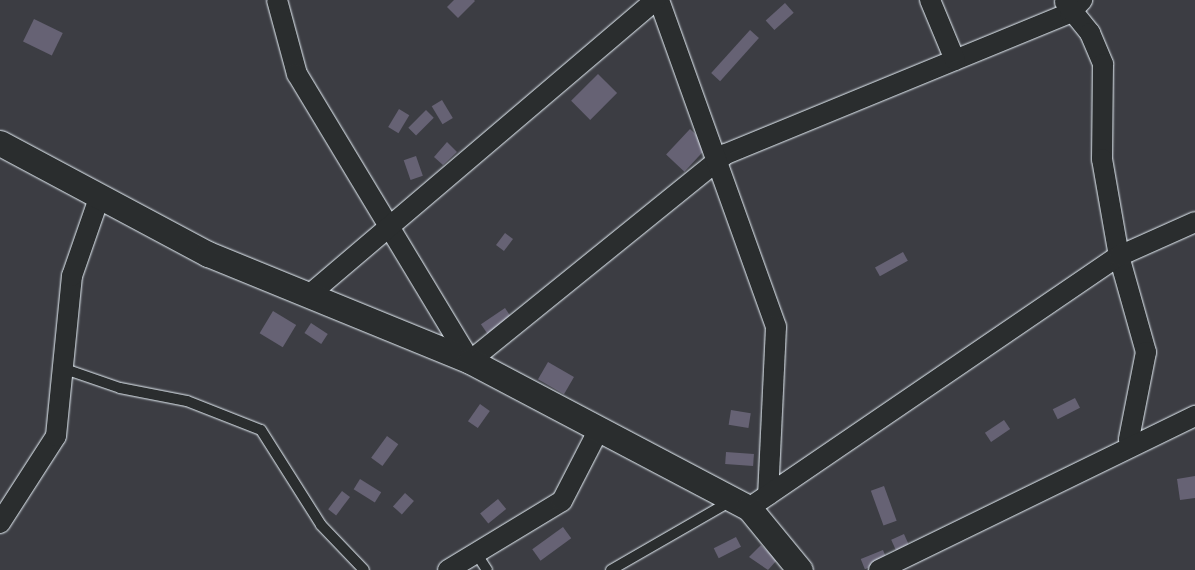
<!DOCTYPE html>
<style>
body{margin:0}
#map{position:relative;width:1195px;height:570px;overflow:hidden;background:#3c3d43;font-family:"Shantell Sans",sans-serif}
div>[style]{position:absolute}
.building>*{inset:0;background:#666274;transform-origin:0 0}
.roads{filter:drop-shadow(0 0 1px #e8f1f8) drop-shadow(0 0 1px #e8f1f8)}
.service>*{height:10px;margin:-5px;padding:0 5px;transform-origin:5px;border-radius:5px;background:#2a2d2e}
.minor>*{height:20px;margin:-10px;padding:0 10px;transform-origin:10px;border-radius:10px;background:#2a2d2e}
.tertiary>*{height:25px;margin:-12.5px;padding:0 12.5px;transform-origin:12.5px;border-radius:12.5px;background:#2a2d2e}
span{translate:-50% -50%;white-space:nowrap;text-align:center;line-height:1.15;-webkit-text-stroke:4px #2a2d2e;paint-order:stroke}
</style>
<div id="map">
<div class="building">
<i style="clip-path:polygon(454px 0,474px 0,475px 1px,458px 18px,447px 7px)"></i>
<i style="left:785px;top:3px;width:13px;height:26px;rotate:48deg"></i>
<i style="left:34px;top:19px;width:32px;height:25px;rotate:26deg"></i>
<i style="left:750px;top:30px;width:12px;height:58px;rotate:42deg"></i>
<i style="left:598px;top:74px;width:27px;height:38px;rotate:45deg"></i>
<i style="left:442px;top:100px;width:21px;height:12px;rotate:59deg"></i>
<i style="left:399px;top:109px;width:12px;height:21px;rotate:31deg"></i>
<i style="left:426px;top:110px;width:11px;height:25px;rotate:45deg"></i>
<i style="left:690px;top:129px;width:25px;height:35px;rotate:43deg"></i>
<i style="clip-path:polygon(447px 142px,457px 152px,443px 165px,434px 157px)"></i>
<i style="left:416px;top:156px;width:21px;height:13px;rotate:71deg"></i>
<i style="left:505px;top:233px;width:10px;height:15px;rotate:37deg"></i>
<i style="left:903px;top:252px;width:10px;height:32px;rotate:61deg"></i>
<i style="left:505px;top:308px;width:14px;height:29px;rotate:56deg"></i>
<i style="left:273px;top:311px;width:27px;height:26px;rotate:31deg"></i>
<i style="left:311px;top:323px;width:20px;height:12px;rotate:33deg"></i>
<i style="left:548px;top:362px;width:30px;height:20px;rotate:30deg"></i>
<i style="left:1075px;top:398px;width:11px;height:25px;rotate:63deg"></i>
<i style="left:480px;top:404px;width:12px;height:21px;rotate:35deg"></i>
<i style="left:731px;top:410px;width:20px;height:15px;rotate:9deg"></i>
<i style="left:1004px;top:420px;width:11px;height:23px;rotate:56deg"></i>
<i style="left:387px;top:436px;width:14px;height:27px;rotate:36deg"></i>
<i style="left:726px;top:452px;width:28px;height:12px;rotate:4deg"></i>
<i style="clip-path:polygon(1195px 476px,1195px 498px,1180px 500px,1177px 479px)"></i>
<i style="left:360px;top:479px;width:25px;height:12px;rotate:32deg"></i>
<i style="left:884px;top:486px;width:37px;height:14px;rotate:70deg"></i>
<i style="left:342px;top:491px;width:10px;height:23px;rotate:37deg"></i>
<i style="left:405px;top:493px;width:12px;height:18px;rotate:42deg"></i>
<i style="left:498px;top:499px;width:13px;height:23px;rotate:51deg"></i>
<i style="left:563px;top:527px;width:14px;height:38px;rotate:54deg"></i>
<i style="left:904px;top:534px;width:12px;height:14px;rotate:66deg"></i>
<i style="left:736px;top:537px;width:11px;height:25px;rotate:63deg"></i>
<i style="clip-path:polygon(761px 545px,777px 560px,768px 570px,749px 557px)"></i>
<i style="left:883px;top:550px;width:11px;height:24px;rotate:68deg"></i>
</div>
<div class="roads">
<div class="service">
<i style="left:62px;top:368px;width:61px;rotate:19deg"></i>
<i style="left:120px;top:388px;width:68px;rotate:11deg"></i>
<i style="left:187px;top:401px;width:79px;rotate:21.4deg"></i>
<i style="left:261px;top:430px;width:112px;rotate:57.7deg"></i>
<i style="left:321px;top:525px;width:62px;rotate:46.3deg"></i>
<i style="left:476px;top:553px;width:20px;rotate:57deg"></i>
<i style="left:611px;top:570px;width:138px;rotate:-29.9deg"></i>
</div>
<div class="minor">
<i style="left:277px;top:0;width:77px;rotate:74.9deg"></i>
<i style="left:297px;top:74px;width:335px;rotate:58.9deg"></i>
<i style="left:470px;top:361px;width:329px;rotate:-39deg"></i>
<i style="left:726px;top:154px;width:372px;rotate:-22.3deg"></i>
<i style="left:1070px;top:13px;width:18px;rotate:-47deg"></i>
<i style="left:659px;top:0;width:347px;rotate:70.3deg"></i>
<i style="left:776px;top:327px;width:168px;rotate:92.7deg"></i>
<i style="left:930px;top:0;width:65px;rotate:67.4deg"></i>
<i style="left:1065px;top:2px;width:40px;rotate:51deg"></i>
<i style="left:1090px;top:33px;width:34px;rotate:67deg"></i>
<i style="left:1103px;top:64px;width:95px;rotate:90.6deg"></i>
<i style="left:1102px;top:159px;width:98px;rotate:80.1deg"></i>
<i style="left:1119px;top:256px;width:100px;rotate:74.3deg"></i>
<i style="left:1146px;top:352px;width:89px;rotate:101.1deg"></i>
<i style="left:309px;top:295px;width:455px;rotate:-40.4deg"></i>
<i style="left:749px;top:508px;width:448px;rotate:-34.3deg"></i>
<i style="left:1119px;top:256px;width:83px;rotate:-24.1deg"></i>
<i style="left:0;top:523px;width:103px;rotate:-57.2deg"></i>
<i style="left:56px;top:436px;width:161px;rotate:-84.3deg"></i>
<i style="left:72px;top:276px;width:86px;rotate:-70.9deg"></i>
<i style="left:448px;top:570px;width:133px;rotate:-31.2deg"></i>
<i style="left:562px;top:501px;width:81px;rotate:-62.8deg"></i>
<i style="left:879px;top:570px;width:352px;rotate:-26deg"></i>
</div>
<div class="tertiary">
<i style="left:0;top:143px;width:236px;rotate:28.1deg"></i>
<i style="left:208px;top:254px;width:283px;rotate:22.2deg"></i>
<i style="left:470px;top:361px;width:315px;rotate:27.8deg"></i>
<i style="left:749px;top:508px;width:80px;rotate:50.6deg"></i>
</div>
</div>
</div>
